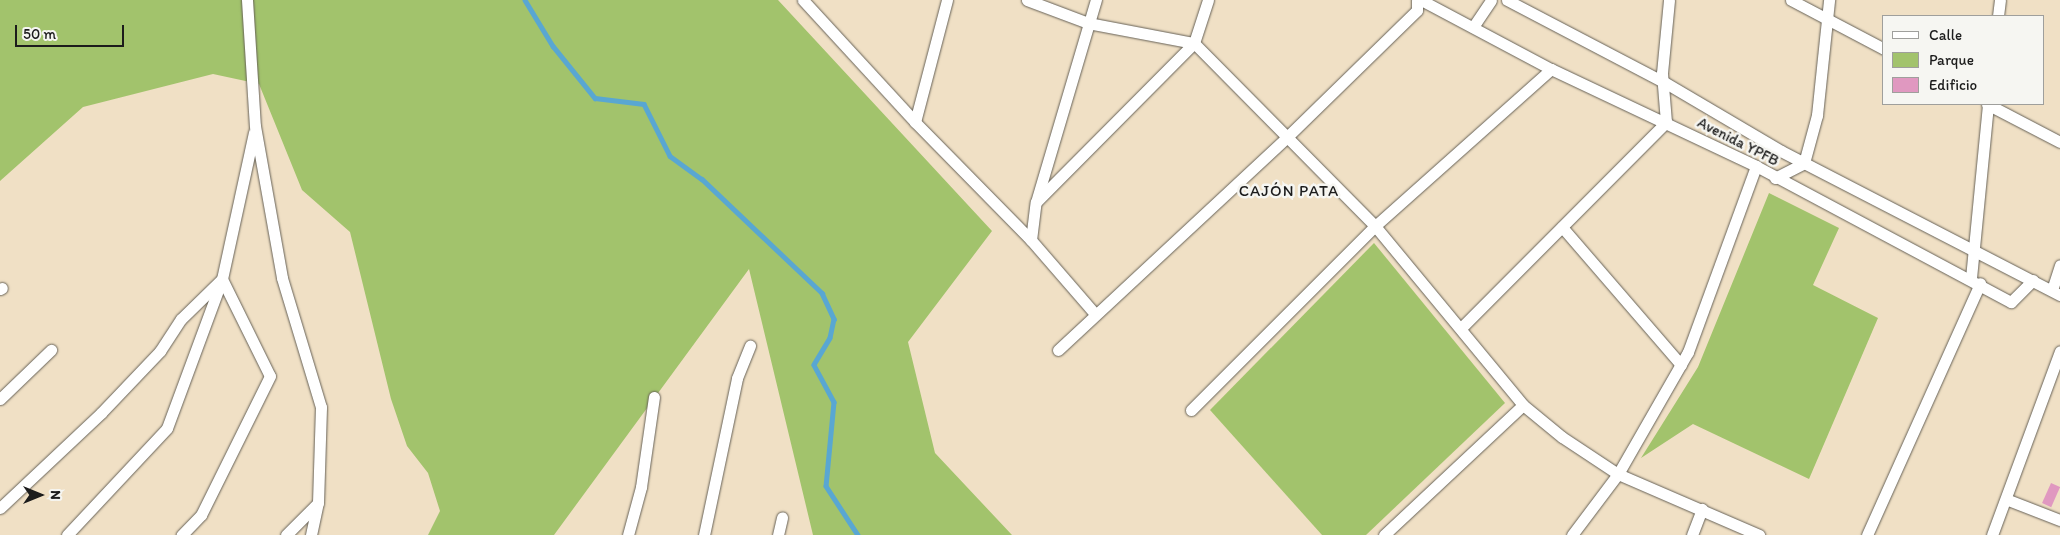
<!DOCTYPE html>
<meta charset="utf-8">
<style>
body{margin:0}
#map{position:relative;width:2060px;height:535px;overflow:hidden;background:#f0e0c5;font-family:Itim,sans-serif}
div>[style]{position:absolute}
.green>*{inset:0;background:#a2c36c}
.stream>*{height:4.5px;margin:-2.25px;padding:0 2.25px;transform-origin:2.25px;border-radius:2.25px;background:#59a7d2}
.building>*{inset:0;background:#e098c0;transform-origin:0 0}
.roads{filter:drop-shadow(0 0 1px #666157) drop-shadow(0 0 1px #666157)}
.minor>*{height:11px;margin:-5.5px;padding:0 5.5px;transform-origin:5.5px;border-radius:5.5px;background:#fff}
span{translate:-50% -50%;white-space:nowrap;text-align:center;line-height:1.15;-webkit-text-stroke:5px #f6f6f2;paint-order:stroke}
.street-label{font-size:15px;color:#1c1c1c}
.neighbourhood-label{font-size:16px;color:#1c1c1c;letter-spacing:1px}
.legend{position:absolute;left:1882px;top:15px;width:162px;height:90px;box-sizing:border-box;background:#f6f6f2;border:1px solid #9f9f9c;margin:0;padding:6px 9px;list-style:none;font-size:15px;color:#1c1c1c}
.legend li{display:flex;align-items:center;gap:10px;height:25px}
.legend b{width:25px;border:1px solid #9f9f9c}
.north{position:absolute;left:15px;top:470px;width:50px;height:50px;-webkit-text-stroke:4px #f6f6f2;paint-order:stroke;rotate:90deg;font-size:14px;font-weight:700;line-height:20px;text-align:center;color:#1c1c1c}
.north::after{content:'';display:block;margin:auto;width:18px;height:22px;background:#1c1c1c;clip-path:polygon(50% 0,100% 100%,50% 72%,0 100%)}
.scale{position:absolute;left:15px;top:25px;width:109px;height:22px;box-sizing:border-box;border:2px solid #1c1c1c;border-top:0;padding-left:6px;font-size:15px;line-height:18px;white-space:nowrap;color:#1c1c1c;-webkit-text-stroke:4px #f6f6f2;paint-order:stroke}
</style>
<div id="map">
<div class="green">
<i style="clip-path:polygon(0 0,778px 0,992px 231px,908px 342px,935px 453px,1012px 535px,813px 535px,749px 269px,554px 535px,428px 535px,440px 511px,428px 473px,407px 446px,391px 399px,350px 232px,302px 190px,259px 84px,213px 74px,83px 107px,0 181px)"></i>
<i style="clip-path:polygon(1769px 193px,1839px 228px,1813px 285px,1878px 318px,1809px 479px,1693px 424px,1641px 458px,1698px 367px)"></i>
<i style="clip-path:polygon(1374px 243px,1505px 403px,1366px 535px,1322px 535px,1210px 410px)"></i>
</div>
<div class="stream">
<i style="left:525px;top:0;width:54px;rotate:58.7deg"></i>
<i style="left:553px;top:46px;width:67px;rotate:51.1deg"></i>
<i style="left:595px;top:98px;width:49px;rotate:7deg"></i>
<i style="left:644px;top:104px;width:58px;rotate:63.4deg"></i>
<i style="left:670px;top:156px;width:39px;rotate:36deg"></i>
<i style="left:702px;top:179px;width:166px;rotate:43.5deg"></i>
<i style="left:822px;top:293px;width:29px;rotate:65deg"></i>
<i style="left:834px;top:319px;width:19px;rotate:102deg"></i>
<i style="left:830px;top:338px;width:31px;rotate:121deg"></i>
<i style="left:814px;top:365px;width:42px;rotate:61.6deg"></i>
<i style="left:834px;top:402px;width:84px;rotate:95.4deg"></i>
<i style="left:826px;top:486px;width:59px;rotate:56.9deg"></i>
</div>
<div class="building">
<i style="left:2051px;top:483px;width:10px;height:22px;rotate:24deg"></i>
</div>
<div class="roads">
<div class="minor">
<i style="left:247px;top:0;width:126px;rotate:86.4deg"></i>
<i style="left:255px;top:126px;width:154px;rotate:79.9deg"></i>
<i style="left:282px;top:278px;width:135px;rotate:73.2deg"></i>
<i style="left:321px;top:407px;width:95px;rotate:91.8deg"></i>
<i style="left:318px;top:502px;width:34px;rotate:102deg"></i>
<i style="left:803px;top:0;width:166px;rotate:47.4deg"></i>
<i style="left:915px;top:122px;width:165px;rotate:45.5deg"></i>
<i style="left:1031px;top:240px;width:98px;rotate:49.1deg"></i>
<i style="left:1027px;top:0;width:65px;rotate:20.7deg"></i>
<i style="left:1088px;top:23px;width:108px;rotate:10.7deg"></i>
<i style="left:1208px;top:0;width:45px;rotate:108deg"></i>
<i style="left:1194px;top:43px;width:257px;rotate:45.3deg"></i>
<i style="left:1375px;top:226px;width:232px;rotate:50.4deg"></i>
<i style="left:1523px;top:405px;width:50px;rotate:39.4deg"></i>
<i style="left:1562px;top:437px;width:67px;rotate:33.5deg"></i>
<i style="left:1618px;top:474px;width:154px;rotate:23.4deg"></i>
<i style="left:1421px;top:0;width:147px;rotate:28deg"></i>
<i style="left:1551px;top:69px;width:227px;rotate:25.3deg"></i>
<i style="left:1756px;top:166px;width:289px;rotate:28.1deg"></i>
<i style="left:2011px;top:302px;width:31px;rotate:-45deg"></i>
<i style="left:1507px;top:0;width:177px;rotate:27.6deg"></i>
<i style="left:1664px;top:82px;width:136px;rotate:30.5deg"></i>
<i style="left:1781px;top:151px;width:314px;rotate:27.3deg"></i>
<i style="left:1791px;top:0;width:105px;rotate:27.8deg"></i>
<i style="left:1998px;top:16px;width:16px;rotate:-83deg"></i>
<i style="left:1473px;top:27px;width:32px;rotate:-56deg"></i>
<i style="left:1987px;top:104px;width:82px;rotate:27.5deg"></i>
<i style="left:915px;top:122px;width:126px;rotate:-75.3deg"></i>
<i style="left:1775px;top:178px;width:33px;rotate:-27deg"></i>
<i style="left:1804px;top:163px;width:50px;rotate:-74.8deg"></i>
<i style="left:1817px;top:115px;width:116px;rotate:-84deg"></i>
<i style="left:1037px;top:201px;width:223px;rotate:-45.2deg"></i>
<i style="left:1562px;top:227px;width:182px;rotate:49.2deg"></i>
<i style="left:1031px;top:240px;width:38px;rotate:-83deg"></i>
<i style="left:1036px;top:202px;width:211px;rotate:-73.5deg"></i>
<i style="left:1971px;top:278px;width:175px;rotate:-84.4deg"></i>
<i style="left:0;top:289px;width:2px;rotate:-27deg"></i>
<i style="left:2052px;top:290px;width:26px;rotate:-72deg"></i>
<i style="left:1461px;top:328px;width:291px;rotate:-45.1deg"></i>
<i style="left:1666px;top:122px;width:49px;rotate:-94.7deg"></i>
<i style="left:1662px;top:73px;width:73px;rotate:-84.5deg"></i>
<i style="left:1058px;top:350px;width:311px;rotate:-42.9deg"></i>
<i style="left:1286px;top:138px;width:183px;rotate:-44.3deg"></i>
<i style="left:1417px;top:10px;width:10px;rotate:-90deg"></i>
<i style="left:0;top:399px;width:71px;rotate:-43.9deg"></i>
<i style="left:1191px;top:410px;width:260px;rotate:-45deg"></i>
<i style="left:1375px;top:226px;width:236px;rotate:-41.7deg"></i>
<i style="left:2006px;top:499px;width:58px;rotate:21.3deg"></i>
<i style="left:0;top:508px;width:139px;rotate:-43.2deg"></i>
<i style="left:101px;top:413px;width:86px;rotate:-46.4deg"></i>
<i style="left:160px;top:351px;width:38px;rotate:-57deg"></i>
<i style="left:181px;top:319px;width:57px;rotate:-44.3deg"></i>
<i style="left:222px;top:279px;width:150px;rotate:-77.7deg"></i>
<i style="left:67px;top:535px;width:146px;rotate:-46.9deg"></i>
<i style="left:167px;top:428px;width:159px;rotate:-69.7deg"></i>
<i style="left:222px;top:279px;width:108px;rotate:63.7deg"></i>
<i style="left:270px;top:376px;width:155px;rotate:116.4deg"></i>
<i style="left:201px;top:515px;width:28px;rotate:134deg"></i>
<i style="left:286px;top:535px;width:45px;rotate:-45deg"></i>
<i style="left:628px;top:535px;width:50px;rotate:-74.8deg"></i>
<i style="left:641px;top:487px;width:91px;rotate:-81.8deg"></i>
<i style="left:704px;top:535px;width:160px;rotate:-78.1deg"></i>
<i style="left:737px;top:378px;width:35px;rotate:-68deg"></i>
<i style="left:778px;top:535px;width:18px;rotate:-77deg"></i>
<i style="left:1384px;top:535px;width:190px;rotate:-43.1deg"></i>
<i style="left:1572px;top:535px;width:76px;rotate:-53deg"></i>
<i style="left:1618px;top:474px;width:141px;rotate:-60.2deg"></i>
<i style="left:1688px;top:352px;width:198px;rotate:-69.9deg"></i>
<i style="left:1692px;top:535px;width:28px;rotate:-69deg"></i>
<i style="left:1867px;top:535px;width:276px;rotate:-65.8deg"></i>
<i style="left:1992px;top:535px;width:196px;rotate:-69.7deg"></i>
</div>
</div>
<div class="street-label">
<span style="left:1738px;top:142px;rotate:27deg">Avenida YPFB</span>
</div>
<div class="neighbourhood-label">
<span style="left:1289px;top:191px">CAJÓN PATA</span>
</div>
<ul class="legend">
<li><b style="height:6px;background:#fff"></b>Calle</li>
<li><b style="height:14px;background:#a2c36c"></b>Parque</li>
<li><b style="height:14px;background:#e098c0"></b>Edificio</li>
</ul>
<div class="north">N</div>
<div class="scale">50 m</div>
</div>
